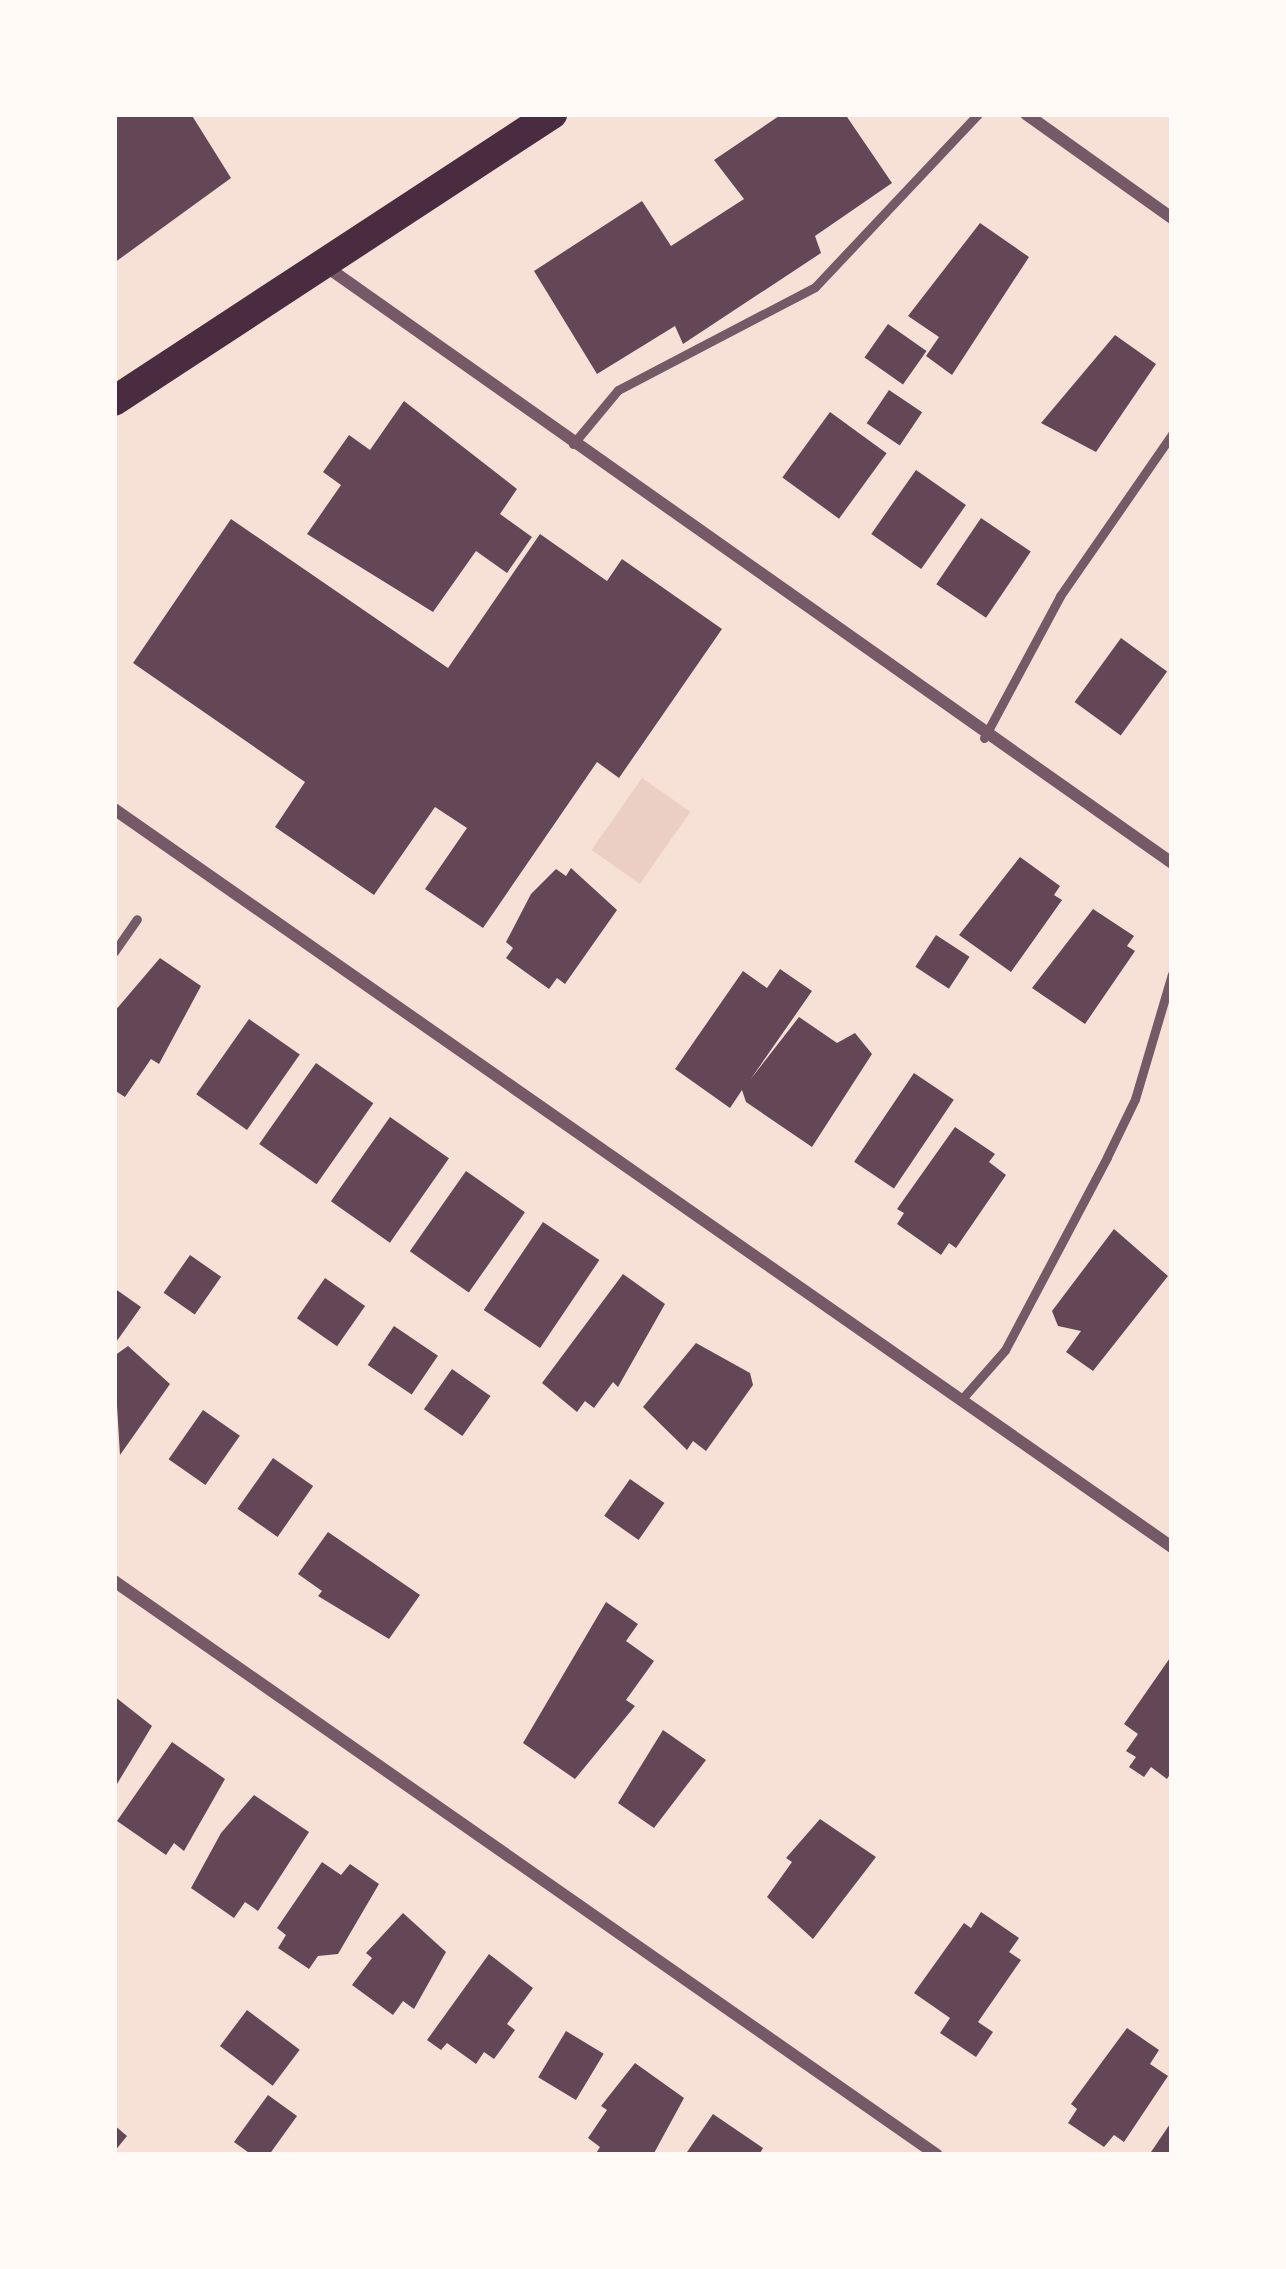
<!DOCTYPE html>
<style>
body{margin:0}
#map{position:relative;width:1286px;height:2269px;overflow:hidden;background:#f7e1d7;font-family:Lato,sans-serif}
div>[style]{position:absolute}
.green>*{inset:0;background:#ebcfc5;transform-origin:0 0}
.building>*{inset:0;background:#644757;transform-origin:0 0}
.service>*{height:9px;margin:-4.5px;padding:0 4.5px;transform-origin:4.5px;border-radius:4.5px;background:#755966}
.minor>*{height:12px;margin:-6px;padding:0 6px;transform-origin:6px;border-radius:6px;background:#755966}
.primary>*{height:30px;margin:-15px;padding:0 15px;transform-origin:15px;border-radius:15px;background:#4a2c40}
span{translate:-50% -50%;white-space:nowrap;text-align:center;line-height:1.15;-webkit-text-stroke:12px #fffaf5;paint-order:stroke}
.frame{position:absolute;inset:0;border:117px solid #fffaf5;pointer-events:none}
</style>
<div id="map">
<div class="green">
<i style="left:642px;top:778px;width:59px;height:88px;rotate:35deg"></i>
</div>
<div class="building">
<i style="clip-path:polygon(114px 114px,191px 114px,231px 178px,114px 263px)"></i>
<i style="clip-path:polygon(782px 114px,845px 114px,892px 183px,815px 236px,821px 253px,683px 344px,675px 326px,597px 374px,534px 271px,642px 201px,671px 246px,744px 199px,714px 160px)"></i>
<i style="clip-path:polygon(980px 223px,1029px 257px,952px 375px,926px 356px,939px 337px,908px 316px)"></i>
<i style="left:888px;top:324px;width:47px;height:41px;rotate:35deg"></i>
<i style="clip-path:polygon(1115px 335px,1156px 364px,1096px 452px,1041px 423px)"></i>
<i style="left:889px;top:390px;width:40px;height:40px;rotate:34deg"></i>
<i style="clip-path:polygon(404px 401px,517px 489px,500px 514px,532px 537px,507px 573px,476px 551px,433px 612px,307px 534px,341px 485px,323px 472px,349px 435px,370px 450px)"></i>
<i style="left:830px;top:412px;width:70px;height:81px;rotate:36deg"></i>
<i style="left:916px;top:470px;width:61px;height:78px;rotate:35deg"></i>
<i style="left:981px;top:518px;width:60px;height:80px;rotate:34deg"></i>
<i style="clip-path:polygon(231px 519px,448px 668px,540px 534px,607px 581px,622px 559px,722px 629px,619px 778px,597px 762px,483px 928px,425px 889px,467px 828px,435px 807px,374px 895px,275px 827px,305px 782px,133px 663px)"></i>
<i style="left:1121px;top:638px;width:57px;height:79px;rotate:36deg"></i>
<i style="clip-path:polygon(1020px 857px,1060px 886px,1054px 895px,1062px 900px,1011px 972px,959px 935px)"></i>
<i style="clip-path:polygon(571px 868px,617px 910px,565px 984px,557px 978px,549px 989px,506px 958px,513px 948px,506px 942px,531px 894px,556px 869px,566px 876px)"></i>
<i style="clip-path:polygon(1093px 909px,1134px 936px,1127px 946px,1135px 951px,1085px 1024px,1032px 988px)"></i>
<i style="left:936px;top:935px;width:40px;height:38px;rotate:33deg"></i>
<i style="clip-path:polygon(160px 958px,201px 986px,159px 1064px,151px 1059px,125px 1097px,114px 1090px,114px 1012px)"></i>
<i style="clip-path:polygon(780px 969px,812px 991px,750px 1080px,799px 1017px,837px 1043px,855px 1033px,872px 1054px,812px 1147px,746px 1102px,742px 1090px,730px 1108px,675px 1069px,743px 971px,767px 988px)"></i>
<i style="left:249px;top:1019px;width:62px;height:92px;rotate:35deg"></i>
<i style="left:316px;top:1063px;width:70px;height:99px;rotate:35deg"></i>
<i style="left:914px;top:1073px;width:48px;height:107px;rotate:34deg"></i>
<i style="left:390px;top:1117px;width:72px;height:103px;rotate:35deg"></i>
<i style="clip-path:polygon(955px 1127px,995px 1154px,989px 1162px,1006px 1175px,956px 1248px,949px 1243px,941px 1255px,897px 1224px,904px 1213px,897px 1209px)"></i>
<i style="left:466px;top:1171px;width:72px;height:98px;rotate:35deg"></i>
<i style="left:543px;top:1222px;width:68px;height:106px;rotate:34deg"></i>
<i style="clip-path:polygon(1114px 1229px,1168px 1276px,1093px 1371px,1066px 1352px,1081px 1331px,1058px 1326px,1052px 1311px)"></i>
<i style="left:190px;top:1255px;width:38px;height:46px;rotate:35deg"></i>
<i style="clip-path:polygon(623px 1274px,665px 1304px,618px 1387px,613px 1382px,594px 1408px,585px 1401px,577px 1412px,542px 1383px)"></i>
<i style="left:325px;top:1278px;width:49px;height:49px;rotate:35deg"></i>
<i style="clip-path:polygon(114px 1288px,141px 1307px,114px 1345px)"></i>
<i style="left:394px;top:1326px;width:53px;height:47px;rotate:34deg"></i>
<i style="clip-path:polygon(696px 1343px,750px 1373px,753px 1385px,706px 1451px,693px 1441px,687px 1450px,643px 1407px)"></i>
<i style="clip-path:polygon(128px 1346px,170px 1384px,120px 1455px,114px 1356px)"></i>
<i style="left:452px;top:1369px;width:47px;height:49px;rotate:35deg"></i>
<i style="left:203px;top:1410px;width:45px;height:60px;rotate:35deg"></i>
<i style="left:273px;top:1458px;width:49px;height:62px;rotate:35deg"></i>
<i style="left:630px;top:1479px;width:42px;height:45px;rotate:35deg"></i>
<i style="clip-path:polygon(328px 1532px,420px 1595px,389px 1639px,318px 1596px,322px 1591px,298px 1574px)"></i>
<i style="clip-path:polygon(606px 1602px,638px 1624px,626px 1641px,654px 1661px,626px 1700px,635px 1706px,575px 1779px,523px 1743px)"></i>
<i style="clip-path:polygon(1172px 1655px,1172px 1771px,1167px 1779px,1151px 1767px,1144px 1777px,1129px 1767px,1136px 1757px,1126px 1751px,1138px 1734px,1124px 1724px)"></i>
<i style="clip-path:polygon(114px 1696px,152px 1726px,114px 1789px)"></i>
<i style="clip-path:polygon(663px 1730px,706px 1760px,654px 1828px,618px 1803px)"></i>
<i style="clip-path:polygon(172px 1742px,225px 1779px,184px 1851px,174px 1843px,166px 1855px,117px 1821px)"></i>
<i style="clip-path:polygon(254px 1795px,309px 1832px,258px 1911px,245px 1902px,234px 1918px,191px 1888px,221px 1833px)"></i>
<i style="clip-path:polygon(820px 1819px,876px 1857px,813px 1939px,767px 1897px,792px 1862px,786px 1858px)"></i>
<i style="clip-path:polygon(322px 1862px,341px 1875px,350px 1864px,379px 1884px,338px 1954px,318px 1956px,309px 1969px,278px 1948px,286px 1935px,277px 1928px)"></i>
<i style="clip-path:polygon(981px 1912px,1019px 1938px,1009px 1952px,1021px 1960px,978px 2022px,993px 2032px,976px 2057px,940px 2033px,950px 2018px,914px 1993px,964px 1923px,971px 1928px)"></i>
<i style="clip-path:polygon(403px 1913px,446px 1952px,414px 2009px,403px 2001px,393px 2015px,352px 1985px,372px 1958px,366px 1953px)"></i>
<i style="clip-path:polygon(489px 1954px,533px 1988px,507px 2024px,515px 2030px,494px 2059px,484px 2052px,476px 2064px,447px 2043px,441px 2050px,427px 2040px)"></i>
<i style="left:247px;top:2010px;width:66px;height:45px;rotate:37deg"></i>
<i style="clip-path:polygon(1127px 2028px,1159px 2050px,1150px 2064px,1168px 2076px,1124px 2142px,1114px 2135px,1104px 2147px,1068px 2123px,1077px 2109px,1071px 2104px)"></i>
<i style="left:566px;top:2031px;width:44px;height:54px;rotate:31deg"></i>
<i style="clip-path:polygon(635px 2063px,684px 2098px,653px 2155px,595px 2155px,600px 2147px,588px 2138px,607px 2110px,601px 2106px)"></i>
<i style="clip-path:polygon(268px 2095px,297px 2116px,269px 2155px,252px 2155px,234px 2142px)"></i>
<i style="clip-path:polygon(713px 2114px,763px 2148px,759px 2155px,685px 2155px)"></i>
<i style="clip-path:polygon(1172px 2121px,1172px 2155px,1149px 2155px)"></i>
<i style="clip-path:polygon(114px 2125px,127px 2136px,114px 2152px)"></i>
</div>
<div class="service">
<i style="left:573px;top:444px;width:70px;rotate:-50.2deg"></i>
<i style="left:618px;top:390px;width:222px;rotate:-27.6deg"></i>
<i style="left:815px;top:287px;width:238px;rotate:-46.7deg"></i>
<i style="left:984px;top:738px;width:161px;rotate:-61.8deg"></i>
<i style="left:1060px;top:596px;width:197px;rotate:-55.3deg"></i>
<i style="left:114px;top:952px;width:40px;rotate:-55.1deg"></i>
<i style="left:961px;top:1400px;width:67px;rotate:-48.7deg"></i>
<i style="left:1005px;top:1350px;width:218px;rotate:-62.1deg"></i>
<i style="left:1107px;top:1157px;width:64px;rotate:-64.2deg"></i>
<i style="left:1135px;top:1099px;width:130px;rotate:-73.5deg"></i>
</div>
<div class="minor">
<i style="left:1026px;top:114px;width:179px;rotate:35.5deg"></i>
<i style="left:324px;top:265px;width:1038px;rotate:35.19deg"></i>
<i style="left:114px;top:809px;width:1290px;rotate:34.9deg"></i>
<i style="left:114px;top:1581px;width:1003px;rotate:34.89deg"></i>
</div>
<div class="primary">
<i style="left:114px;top:401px;width:524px;rotate:-33.23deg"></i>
</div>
<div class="frame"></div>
</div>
